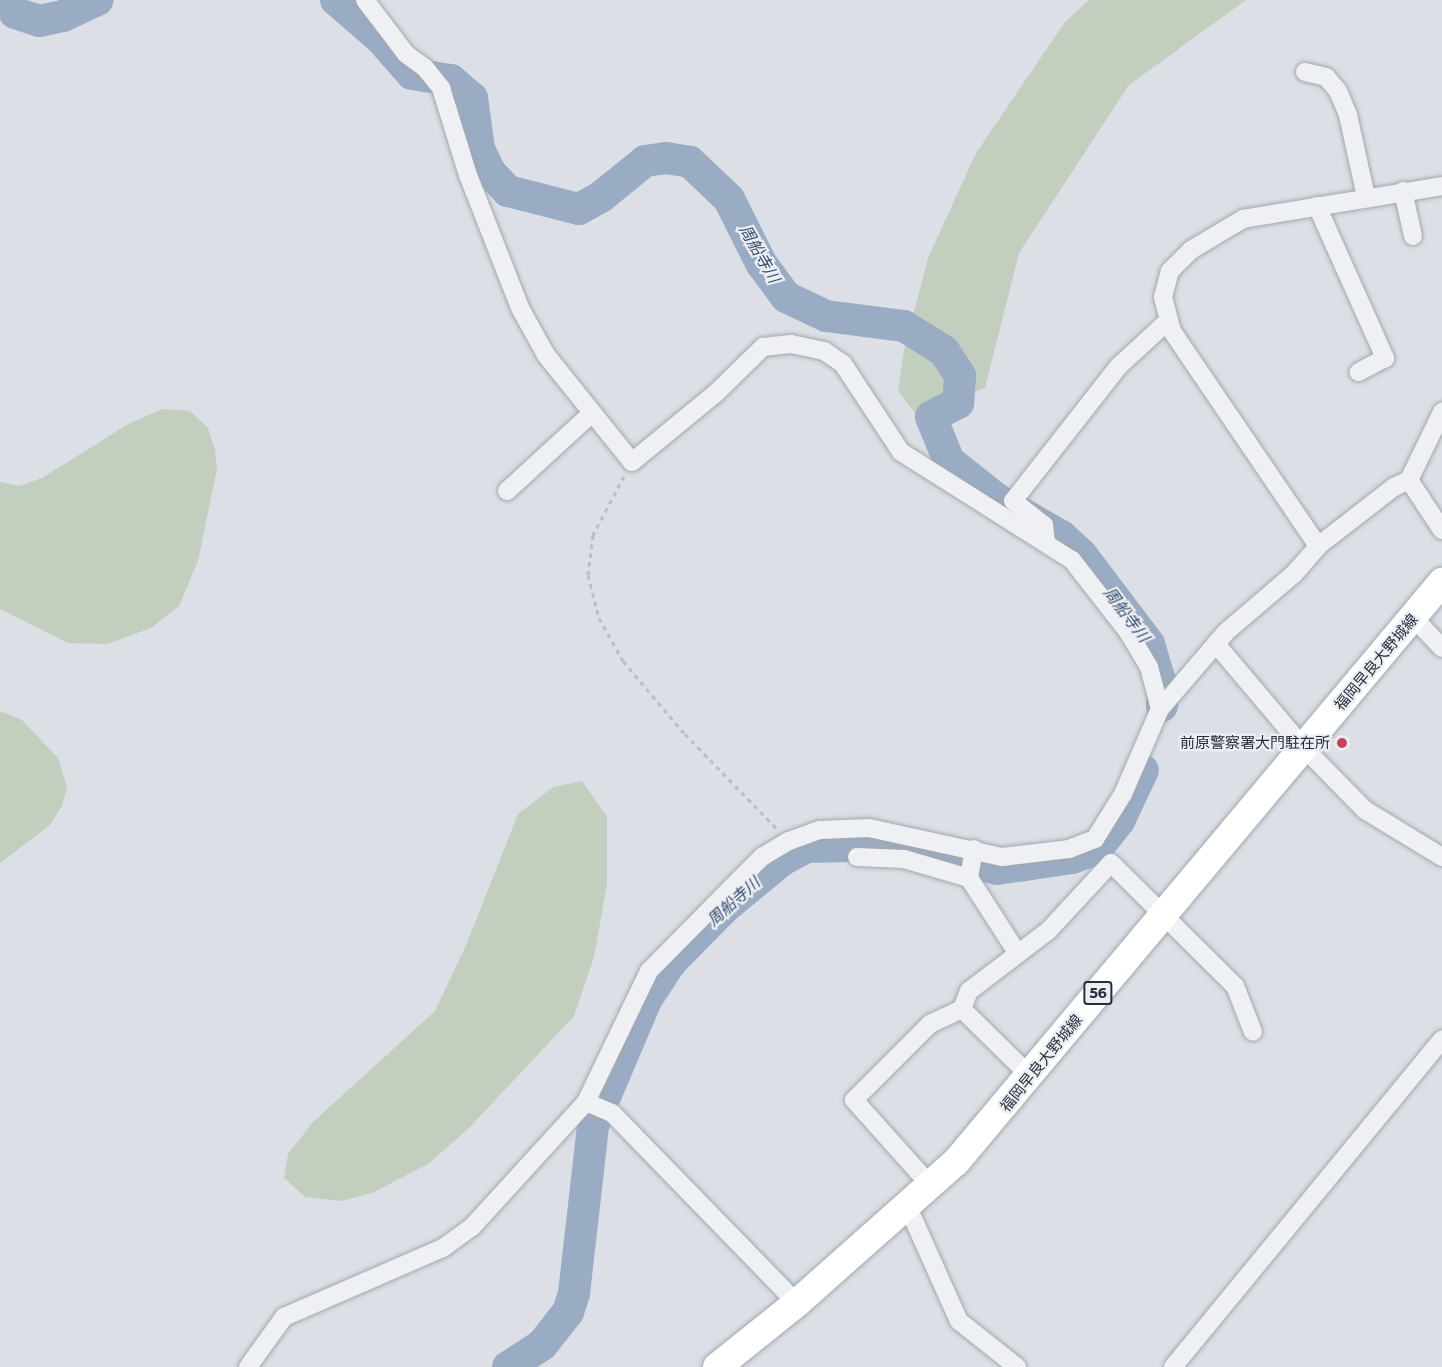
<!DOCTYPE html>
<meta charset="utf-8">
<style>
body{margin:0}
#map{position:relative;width:1442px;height:1367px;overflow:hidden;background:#dce0e6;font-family:Montserrat,"Noto Sans JP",sans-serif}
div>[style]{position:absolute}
.green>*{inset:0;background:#c2cfbe}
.river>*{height:32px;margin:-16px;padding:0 16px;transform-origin:16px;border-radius:16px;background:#99acc4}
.path>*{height:3px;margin-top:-1.5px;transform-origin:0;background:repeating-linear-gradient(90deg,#bbbec4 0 4.5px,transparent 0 9px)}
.roads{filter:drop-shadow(0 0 2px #a2a7af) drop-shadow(0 0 2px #a2a7af)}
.minor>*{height:18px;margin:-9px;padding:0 9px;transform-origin:9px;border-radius:9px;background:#eff0f4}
.primary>*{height:28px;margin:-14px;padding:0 14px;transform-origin:14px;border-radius:14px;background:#fff}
.dots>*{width:16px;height:16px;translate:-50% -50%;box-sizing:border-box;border:3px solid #ebeff3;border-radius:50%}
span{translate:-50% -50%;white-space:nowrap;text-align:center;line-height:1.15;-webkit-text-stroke:4.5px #ebeff3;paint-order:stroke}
.shield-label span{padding:2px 4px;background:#ebeff3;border:2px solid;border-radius:4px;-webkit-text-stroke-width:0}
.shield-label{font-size:14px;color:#272e3b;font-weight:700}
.street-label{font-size:15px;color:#272e3b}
.poi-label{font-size:15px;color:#272e3b}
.right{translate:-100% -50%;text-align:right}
.water-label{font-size:16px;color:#344b6c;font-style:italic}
</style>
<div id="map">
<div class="green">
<i style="clip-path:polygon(1089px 0,1246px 0,1129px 85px,1019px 253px,985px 388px,915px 413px,898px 391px,904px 350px,928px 258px,976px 153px,1065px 22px)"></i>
<i style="clip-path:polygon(163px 409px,190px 411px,208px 428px,215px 450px,217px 469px,198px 561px,179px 606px,151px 628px,107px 644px,68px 643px,0 609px,0 482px,19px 486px,42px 478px,130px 423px)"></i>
<i style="clip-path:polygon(0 711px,22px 720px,58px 758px,67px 787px,62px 806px,50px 825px,0 863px)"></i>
<i style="clip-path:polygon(582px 781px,607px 817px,607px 884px,594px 957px,574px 1016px,469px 1128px,428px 1164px,372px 1193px,341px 1201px,305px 1197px,284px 1178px,288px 1154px,313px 1122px,435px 1011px,467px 943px,518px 814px,553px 787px)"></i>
</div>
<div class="river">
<i style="left:5px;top:0;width:16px;rotate:52deg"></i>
<i style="left:15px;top:13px;width:25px;rotate:18deg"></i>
<i style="left:39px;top:21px;width:25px;rotate:-12deg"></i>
<i style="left:63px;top:16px;width:38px;rotate:-25deg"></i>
<i style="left:336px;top:0;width:58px;rotate:40.8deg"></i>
<i style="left:380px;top:38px;width:48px;rotate:48.4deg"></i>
<i style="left:412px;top:74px;width:39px;rotate:9deg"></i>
<i style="left:451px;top:80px;width:28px;rotate:41deg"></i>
<i style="left:472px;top:98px;width:51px;rotate:82.2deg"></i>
<i style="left:479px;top:149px;width:25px;rotate:64deg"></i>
<i style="left:490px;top:172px;width:26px;rotate:47deg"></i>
<i style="left:508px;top:191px;width:73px;rotate:14.2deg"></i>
<i style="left:579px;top:209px;width:26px;rotate:-29deg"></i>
<i style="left:602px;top:196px;width:55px;rotate:-39.1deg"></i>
<i style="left:645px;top:161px;width:21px;rotate:-8deg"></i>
<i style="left:666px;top:158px;width:24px;rotate:9deg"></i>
<i style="left:690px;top:162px;width:54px;rotate:43.5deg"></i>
<i style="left:729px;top:199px;width:72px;rotate:63.4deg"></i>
<i style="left:761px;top:263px;width:42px;rotate:53.7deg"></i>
<i style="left:786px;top:297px;width:44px;rotate:25.4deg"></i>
<i style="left:826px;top:316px;width:79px;rotate:7.3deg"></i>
<i style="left:904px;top:326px;width:47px;rotate:32deg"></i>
<i style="left:944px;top:351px;width:30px;rotate:57deg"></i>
<i style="left:960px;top:376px;width:27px;rotate:94deg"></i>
<i style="left:958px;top:403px;width:30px;rotate:153deg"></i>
<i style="left:931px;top:417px;width:48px;rotate:67.8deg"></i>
<i style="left:949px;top:461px;width:63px;rotate:38.5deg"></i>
<i style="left:998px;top:500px;width:73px;rotate:29.7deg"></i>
<i style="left:1061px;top:536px;width:27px;rotate:42deg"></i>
<i style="left:1081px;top:554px;width:113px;rotate:52.9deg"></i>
<i style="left:1149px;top:644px;width:49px;rotate:73.4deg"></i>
<i style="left:1163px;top:691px;width:15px;rotate:94deg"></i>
<i style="left:508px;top:1367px;width:40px;rotate:-32.9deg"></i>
<i style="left:542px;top:1345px;width:42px;rotate:-51.8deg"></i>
<i style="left:568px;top:1312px;width:20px;rotate:-72deg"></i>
<i style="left:574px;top:1293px;width:169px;rotate:-83.5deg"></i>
<i style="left:593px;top:1125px;width:136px;rotate:-67deg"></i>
<i style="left:646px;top:1000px;width:45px;rotate:-56.7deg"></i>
<i style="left:671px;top:962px;width:74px;rotate:-45.5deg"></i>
<i style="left:723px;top:909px;width:77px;rotate:-39.7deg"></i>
<i style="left:782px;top:860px;width:27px;rotate:-28deg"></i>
<i style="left:806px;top:847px;width:92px;rotate:-1.2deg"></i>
<i style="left:898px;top:845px;width:102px;rotate:13.6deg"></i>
<i style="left:997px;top:869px;width:76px;rotate:-8.3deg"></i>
<i style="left:1072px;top:858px;width:27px;rotate:-20deg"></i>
<i style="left:1097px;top:849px;width:36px;rotate:-52deg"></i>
<i style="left:1119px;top:821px;width:56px;rotate:-64.8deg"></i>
</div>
<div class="path">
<i style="left:624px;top:476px;width:67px;rotate:117.7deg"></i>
<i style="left:593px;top:535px;width:40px;rotate:97.1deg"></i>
<i style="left:588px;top:575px;width:44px;rotate:75.7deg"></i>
<i style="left:599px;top:618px;width:49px;rotate:60.8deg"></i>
<i style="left:623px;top:661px;width:96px;rotate:49.7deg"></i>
<i style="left:685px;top:734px;width:132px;rotate:45.9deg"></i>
</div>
<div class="roads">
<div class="minor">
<i style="left:365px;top:0;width:68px;rotate:52.8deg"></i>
<i style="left:406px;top:54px;width:24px;rotate:36deg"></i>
<i style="left:425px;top:68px;width:26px;rotate:51deg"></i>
<i style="left:441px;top:88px;width:91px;rotate:72.8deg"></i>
<i style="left:468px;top:175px;width:143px;rotate:68.6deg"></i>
<i style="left:520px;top:308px;width:54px;rotate:61deg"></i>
<i style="left:546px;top:355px;width:137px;rotate:51.2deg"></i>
<i style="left:632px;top:462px;width:109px;rotate:-39.4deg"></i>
<i style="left:716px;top:393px;width:66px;rotate:-44.4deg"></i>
<i style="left:763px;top:347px;width:28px;rotate:-6deg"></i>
<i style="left:791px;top:344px;width:34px;rotate:12deg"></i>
<i style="left:824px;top:351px;width:23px;rotate:34deg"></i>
<i style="left:843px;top:364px;width:105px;rotate:56.6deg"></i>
<i style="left:901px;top:452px;width:202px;rotate:32.3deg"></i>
<i style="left:1072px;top:560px;width:91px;rotate:52.1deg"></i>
<i style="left:1128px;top:632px;width:41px;rotate:59deg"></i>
<i style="left:1149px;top:667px;width:43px;rotate:75.3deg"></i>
<i style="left:1305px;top:72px;width:22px;rotate:13deg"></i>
<i style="left:1326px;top:77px;width:18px;rotate:49deg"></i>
<i style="left:1338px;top:91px;width:26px;rotate:67deg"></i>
<i style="left:1348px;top:115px;width:84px;rotate:77.6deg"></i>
<i style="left:1403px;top:191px;width:46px;rotate:77.5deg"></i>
<i style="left:1317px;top:206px;width:167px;rotate:65.9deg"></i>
<i style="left:1385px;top:358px;width:30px;rotate:152deg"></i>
<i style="left:1409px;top:480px;width:60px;rotate:56.6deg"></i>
<i style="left:507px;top:491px;width:114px;rotate:-42.5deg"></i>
<i style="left:1046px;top:542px;width:17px;rotate:-97deg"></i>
<i style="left:1044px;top:525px;width:39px;rotate:-142deg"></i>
<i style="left:1013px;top:501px;width:172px;rotate:-51.9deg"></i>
<i style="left:1119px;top:366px;width:68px;rotate:-42.6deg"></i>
<i style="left:1318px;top:546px;width:260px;rotate:-124.2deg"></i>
<i style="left:1172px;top:331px;width:35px;rotate:-105deg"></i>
<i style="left:1163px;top:297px;width:27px;rotate:-75deg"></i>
<i style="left:1170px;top:271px;width:30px;rotate:-45deg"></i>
<i style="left:1191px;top:250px;width:61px;rotate:-30.8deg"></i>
<i style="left:1243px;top:219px;width:202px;rotate:-9.4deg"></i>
<i style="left:1413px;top:617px;width:42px;rotate:46.9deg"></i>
<i style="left:1216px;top:644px;width:136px;rotate:49.8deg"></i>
<i style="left:1304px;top:748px;width:87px;rotate:45.5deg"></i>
<i style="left:1365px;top:810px;width:90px;rotate:31.4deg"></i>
<i style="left:974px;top:849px;width:29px;rotate:100deg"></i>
<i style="left:969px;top:878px;width:90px;rotate:57.2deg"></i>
<i style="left:857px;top:857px;width:47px;rotate:2.4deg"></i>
<i style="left:904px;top:859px;width:68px;rotate:16.3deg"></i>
<i style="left:962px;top:1009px;width:19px;rotate:-69deg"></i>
<i style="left:969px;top:991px;width:101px;rotate:-37.3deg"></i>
<i style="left:1049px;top:930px;width:91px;rotate:-47.2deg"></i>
<i style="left:1111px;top:863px;width:175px;rotate:44.8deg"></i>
<i style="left:1235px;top:986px;width:49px;rotate:68.6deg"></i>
<i style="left:586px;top:1102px;width:28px;rotate:23deg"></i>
<i style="left:612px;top:1113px;width:265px;rotate:45.8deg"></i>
<i style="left:930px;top:1185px;width:114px;rotate:-131.8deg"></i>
<i style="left:854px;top:1100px;width:107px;rotate:-45deg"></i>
<i style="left:930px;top:1024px;width:35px;rotate:-25deg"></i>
<i style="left:962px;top:1009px;width:95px;rotate:44.6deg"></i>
<i style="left:907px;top:1205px;width:127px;rotate:65.9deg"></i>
<i style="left:959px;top:1321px;width:74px;rotate:38.4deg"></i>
<i style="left:248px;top:1367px;width:62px;rotate:-54.2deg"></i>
<i style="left:284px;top:1317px;width:173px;rotate:-23.5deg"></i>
<i style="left:443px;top:1248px;width:36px;rotate:-36deg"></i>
<i style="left:472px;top:1227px;width:169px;rotate:-47.6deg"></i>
<i style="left:586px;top:1102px;width:145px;rotate:-64.3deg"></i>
<i style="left:649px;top:971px;width:161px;rotate:-45.3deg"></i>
<i style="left:762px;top:857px;width:31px;rotate:-31deg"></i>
<i style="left:789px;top:841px;width:33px;rotate:-20deg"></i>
<i style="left:820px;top:830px;width:49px;rotate:-2.3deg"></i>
<i style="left:869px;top:828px;width:136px;rotate:12.3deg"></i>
<i style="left:1002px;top:857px;width:67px;rotate:-6.8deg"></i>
<i style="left:1069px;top:849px;width:28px;rotate:-21deg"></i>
<i style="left:1095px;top:839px;width:53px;rotate:-58.1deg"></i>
<i style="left:1123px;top:794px;width:93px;rotate:-66.5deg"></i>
<i style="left:1160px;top:709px;width:101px;rotate:-49.4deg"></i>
<i style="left:1226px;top:632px;width:89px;rotate:-40.5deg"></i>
<i style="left:1294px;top:574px;width:37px;rotate:-49deg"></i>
<i style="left:1318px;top:546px;width:96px;rotate:-37.8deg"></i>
<i style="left:1394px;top:487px;width:17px;rotate:-25deg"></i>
<i style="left:1409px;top:480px;width:76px;rotate:-64.1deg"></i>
<i style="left:1173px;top:1367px;width:424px;rotate:-50.6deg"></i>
</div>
<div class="primary">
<i style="left:717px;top:1367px;width:102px;rotate:-38.7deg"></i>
<i style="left:797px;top:1303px;width:213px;rotate:-41.6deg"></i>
<i style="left:956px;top:1162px;width:757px;rotate:-50.04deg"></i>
</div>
</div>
<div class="dots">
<i style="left:1342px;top:743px;background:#c54656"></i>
</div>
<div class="shield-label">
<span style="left:1098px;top:993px">56</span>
</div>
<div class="street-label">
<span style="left:1376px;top:662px;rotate:-50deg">福岡早良大野城線</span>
<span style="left:1041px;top:1063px;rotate:-51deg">福岡早良大野城線</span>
</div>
<div class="poi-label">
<span class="right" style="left:1330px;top:743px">前原警察署大門駐在所</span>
</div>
<div class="water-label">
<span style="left:759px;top:254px;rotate:60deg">周船寺川</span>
<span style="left:1126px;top:615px;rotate:53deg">周船寺川</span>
<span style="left:734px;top:902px;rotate:-42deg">周船寺川</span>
</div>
</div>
